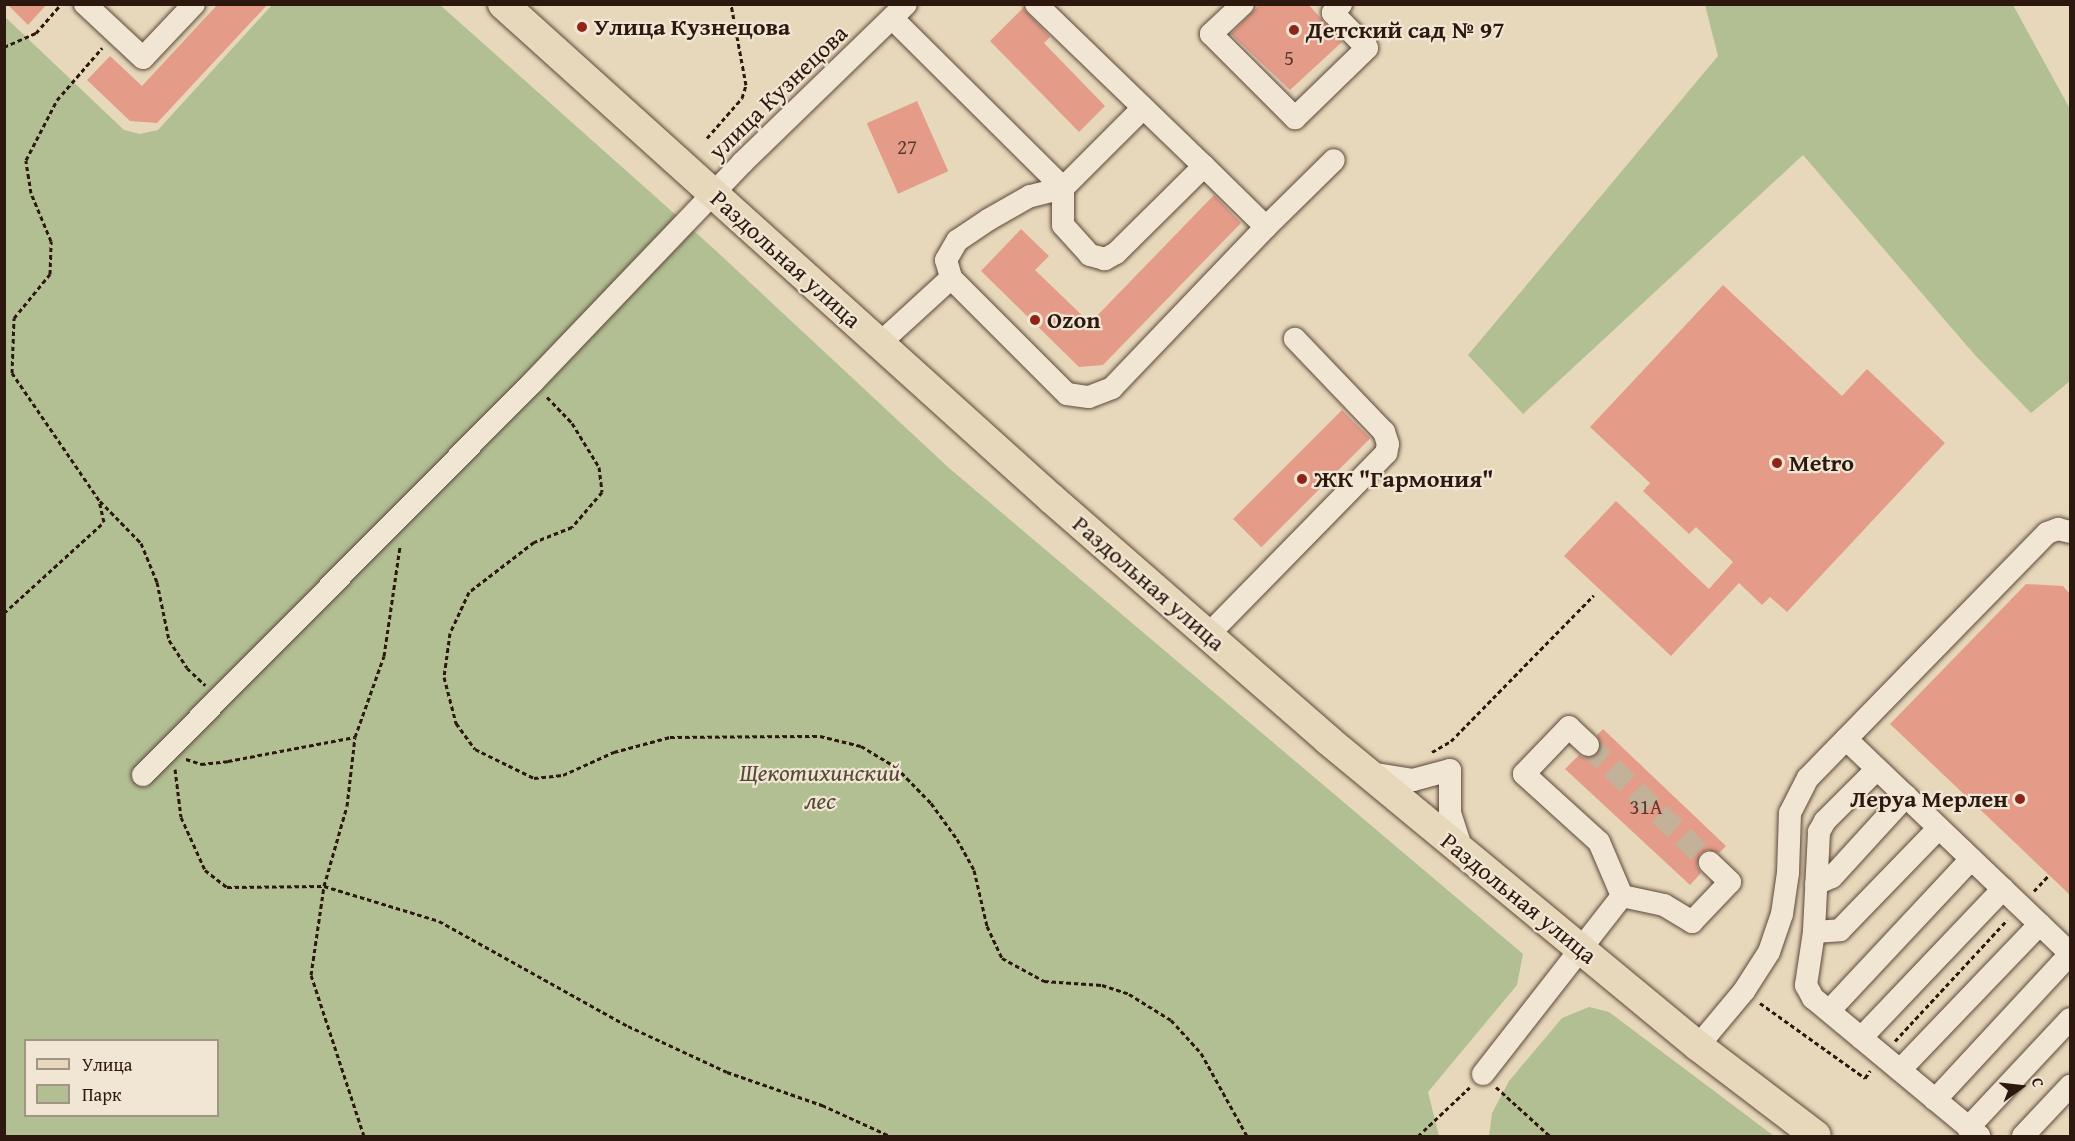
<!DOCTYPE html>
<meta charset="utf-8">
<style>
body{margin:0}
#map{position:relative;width:2075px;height:1141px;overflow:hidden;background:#e8d8bb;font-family:"Gentium Book Plus",serif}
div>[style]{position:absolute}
.green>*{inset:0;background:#b2bf93}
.building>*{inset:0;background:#e49c89;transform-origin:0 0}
.minor-tunnel>*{height:22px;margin-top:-11px;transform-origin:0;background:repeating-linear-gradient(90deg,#c3b299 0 22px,transparent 0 33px)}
.path>*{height:3px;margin-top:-1.5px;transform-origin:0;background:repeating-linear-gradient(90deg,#2d180f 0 4.5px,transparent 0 7.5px)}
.roads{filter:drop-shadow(0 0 2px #5c483a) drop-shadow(0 0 2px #5c483a)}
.minor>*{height:22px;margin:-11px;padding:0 11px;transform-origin:11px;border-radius:11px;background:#f0e6d3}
.major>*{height:30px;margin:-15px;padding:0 15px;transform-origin:15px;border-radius:15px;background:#e8d8bb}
.dots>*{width:16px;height:16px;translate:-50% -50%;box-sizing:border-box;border:3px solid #f0e6d3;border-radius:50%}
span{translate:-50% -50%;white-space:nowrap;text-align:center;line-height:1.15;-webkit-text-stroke:4.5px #f0e6d3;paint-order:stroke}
.number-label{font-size:21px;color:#5b392e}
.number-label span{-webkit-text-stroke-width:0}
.poi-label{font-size:24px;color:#2d180f;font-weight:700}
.left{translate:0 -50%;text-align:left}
.right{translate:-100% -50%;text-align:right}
.street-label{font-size:24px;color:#2d180f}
.park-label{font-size:24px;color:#554a37;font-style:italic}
.frame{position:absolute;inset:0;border:6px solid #2d180f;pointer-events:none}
.legend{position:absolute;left:24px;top:1039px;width:195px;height:78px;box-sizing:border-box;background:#f0e6d3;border:2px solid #a29485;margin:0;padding:8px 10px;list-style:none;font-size:18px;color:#2d180f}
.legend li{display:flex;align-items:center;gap:12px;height:30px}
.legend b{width:30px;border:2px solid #a29485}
.north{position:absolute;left:1991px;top:1057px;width:60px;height:60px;-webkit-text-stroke:4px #f0e6d3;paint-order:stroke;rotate:75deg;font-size:16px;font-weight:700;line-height:24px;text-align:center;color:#2d180f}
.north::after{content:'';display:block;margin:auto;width:21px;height:27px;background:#2d180f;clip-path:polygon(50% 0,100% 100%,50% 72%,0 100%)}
</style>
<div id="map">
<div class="green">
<i style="clip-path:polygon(evenodd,272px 5px,440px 5px,713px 248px,949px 468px,1523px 954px,1517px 985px,1428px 1092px,1439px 1136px,5px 1136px,4px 16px,124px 130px,140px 134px,158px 130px,272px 5px,26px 1040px,218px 1040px,218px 1116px,26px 1116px,26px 1040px)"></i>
<i style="clip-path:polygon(1705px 5px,2013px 5px,2070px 109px,2070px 381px,2031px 413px,1974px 354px,1803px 155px,1523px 414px,1468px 355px,1718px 56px)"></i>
<i style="clip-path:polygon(1589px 1007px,1609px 1012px,1774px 1136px,1489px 1136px,1492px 1113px,1509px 1081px,1562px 1018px)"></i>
</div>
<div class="building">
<i style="clip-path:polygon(7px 4px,47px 4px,28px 25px)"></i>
<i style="clip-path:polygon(218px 4px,268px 4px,157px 123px,130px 121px,87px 80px,110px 56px,142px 86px)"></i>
<i style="clip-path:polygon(1260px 4px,1308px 4px,1342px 42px,1290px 90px,1231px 34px)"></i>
<i style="clip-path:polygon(1023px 8px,1050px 37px,1044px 43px,1105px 106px,1079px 132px,990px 41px)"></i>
<i style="left:917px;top:101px;width:77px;height:55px;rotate:66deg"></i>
<i style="clip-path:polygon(1214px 195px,1241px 223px,1103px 365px,1079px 367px,981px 271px,1021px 229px,1049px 256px,1035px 270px,1090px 323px)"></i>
<i style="clip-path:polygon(1723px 285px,1842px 396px,1867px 369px,1945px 443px,1787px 612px,1770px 597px,1762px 605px,1739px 583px,1671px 656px,1564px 556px,1616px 501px,1709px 589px,1733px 562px,1696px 527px,1689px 534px,1643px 491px,1650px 483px,1590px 427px)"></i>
<i style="left:1342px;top:410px;width:40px;height:154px;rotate:45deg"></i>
<i style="clip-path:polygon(2026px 584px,2063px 586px,2070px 594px,2070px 895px,1890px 724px)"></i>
<i style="clip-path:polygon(1603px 729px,1726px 846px,1719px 853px,1707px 850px,1700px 854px,1697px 866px,1701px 873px,1690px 885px,1565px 769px,1579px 755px,1585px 758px,1597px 755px,1601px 748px,1597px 735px)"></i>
</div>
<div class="minor-tunnel">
<i style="left:1588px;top:745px;width:170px;rotate:44deg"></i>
</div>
<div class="path">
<i style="left:4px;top:47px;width:35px;rotate:-24deg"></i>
<i style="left:36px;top:33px;width:38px;rotate:-49deg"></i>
<i style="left:707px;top:138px;width:53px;rotate:-48.8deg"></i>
<i style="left:742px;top:98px;width:14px;rotate:-73deg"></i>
<i style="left:746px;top:85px;width:82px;rotate:-100.5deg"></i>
<i style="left:547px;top:397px;width:36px;rotate:46deg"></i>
<i style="left:572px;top:423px;width:52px;rotate:58.5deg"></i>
<i style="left:599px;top:467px;width:25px;rotate:83deg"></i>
<i style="left:602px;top:492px;width:46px;rotate:130.6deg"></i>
<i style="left:572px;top:527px;width:41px;rotate:158.5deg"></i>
<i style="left:534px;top:542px;width:82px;rotate:142.4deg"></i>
<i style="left:469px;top:592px;width:45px;rotate:114.9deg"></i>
<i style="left:450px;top:633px;width:44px;rotate:97.8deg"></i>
<i style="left:444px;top:677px;width:48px;rotate:75.4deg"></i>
<i style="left:456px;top:723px;width:32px;rotate:54deg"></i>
<i style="left:475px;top:749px;width:66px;rotate:26.2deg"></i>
<i style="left:534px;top:778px;width:29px;rotate:-6deg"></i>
<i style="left:563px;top:775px;width:56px;rotate:-24.3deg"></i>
<i style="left:614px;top:752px;width:58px;rotate:-15deg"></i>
<i style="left:670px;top:737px;width:150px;rotate:-0.4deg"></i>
<i style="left:820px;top:736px;width:42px;rotate:13.7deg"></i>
<i style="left:861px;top:746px;width:41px;rotate:31deg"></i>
<i style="left:896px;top:767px;width:50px;rotate:45.8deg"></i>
<i style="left:931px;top:803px;width:44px;rotate:54.2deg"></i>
<i style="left:957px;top:839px;width:35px;rotate:61deg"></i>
<i style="left:974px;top:870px;width:57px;rotate:76.9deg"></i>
<i style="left:987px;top:926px;width:35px;rotate:65deg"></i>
<i style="left:1002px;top:958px;width:48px;rotate:28.7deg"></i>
<i style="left:1044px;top:981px;width:58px;rotate:3.9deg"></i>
<i style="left:1102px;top:985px;width:28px;rotate:18deg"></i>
<i style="left:1129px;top:994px;width:49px;rotate:31.8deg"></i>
<i style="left:1171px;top:1020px;width:45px;rotate:47.7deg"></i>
<i style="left:1201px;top:1053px;width:95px;rotate:61deg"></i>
<i style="left:100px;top:501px;width:59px;rotate:45.7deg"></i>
<i style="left:141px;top:543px;width:42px;rotate:67.7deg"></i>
<i style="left:157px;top:582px;width:59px;rotate:78.3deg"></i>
<i style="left:169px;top:640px;width:33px;rotate:57deg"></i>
<i style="left:187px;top:668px;width:25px;rotate:43deg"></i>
<i style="left:4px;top:613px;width:135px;rotate:-42.3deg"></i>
<i style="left:104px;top:522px;width:23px;rotate:-103deg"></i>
<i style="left:99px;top:500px;width:154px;rotate:-124.4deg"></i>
<i style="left:12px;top:373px;width:55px;rotate:-87.9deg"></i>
<i style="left:14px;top:318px;width:57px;rotate:-50.7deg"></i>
<i style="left:50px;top:274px;width:33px;rotate:-88deg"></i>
<i style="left:51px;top:241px;width:52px;rotate:-112.6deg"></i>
<i style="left:31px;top:193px;width:33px;rotate:-99deg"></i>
<i style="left:26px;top:160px;width:68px;rotate:-62.7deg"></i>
<i style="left:57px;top:100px;width:69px;rotate:-49.1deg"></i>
<i style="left:1432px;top:752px;width:22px;rotate:-30deg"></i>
<i style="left:1451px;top:741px;width:204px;rotate:-45.6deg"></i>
<i style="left:186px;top:759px;width:16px;rotate:18deg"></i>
<i style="left:201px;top:764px;width:27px;rotate:-6deg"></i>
<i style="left:228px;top:761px;width:129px;rotate:-10.7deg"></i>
<i style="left:175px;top:769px;width:48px;rotate:82.9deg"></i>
<i style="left:181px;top:817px;width:58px;rotate:65.6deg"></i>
<i style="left:205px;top:870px;width:28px;rotate:38deg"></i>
<i style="left:227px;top:887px;width:97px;rotate:-0.6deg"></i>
<i style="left:324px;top:886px;width:120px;rotate:16.9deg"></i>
<i style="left:439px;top:921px;width:216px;rotate:29.1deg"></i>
<i style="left:628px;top:1026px;width:109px;rotate:24.9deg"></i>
<i style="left:727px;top:1072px;width:101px;rotate:19.2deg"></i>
<i style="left:822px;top:1105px;width:75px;rotate:24.5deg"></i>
<i style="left:2034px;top:891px;width:22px;rotate:-47deg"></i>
<i style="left:1760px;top:1003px;width:129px;rotate:35.5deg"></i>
<i style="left:1865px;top:1078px;width:9px;rotate:-54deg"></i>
<i style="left:1895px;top:1041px;width:165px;rotate:-47.2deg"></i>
<i style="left:1496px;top:1087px;width:73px;rotate:42.2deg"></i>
<i style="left:364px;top:1136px;width:169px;rotate:-108.2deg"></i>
<i style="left:311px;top:975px;width:90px;rotate:-81.7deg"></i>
<i style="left:324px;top:886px;width:83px;rotate:-74deg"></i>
<i style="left:347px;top:806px;width:69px;rotate:-83.4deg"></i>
<i style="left:355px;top:737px;width:86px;rotate:-70.3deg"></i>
<i style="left:384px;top:656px;width:111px;rotate:-81.7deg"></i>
<i style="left:1418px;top:1136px;width:71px;rotate:-43.3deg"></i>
</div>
<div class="roads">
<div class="minor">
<i style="left:85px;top:4px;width:79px;rotate:43deg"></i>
<i style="left:143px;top:58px;width:74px;rotate:-46.6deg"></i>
<i style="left:1036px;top:4px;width:233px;rotate:44deg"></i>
<i style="left:1243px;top:4px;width:44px;rotate:136.8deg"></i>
<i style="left:1211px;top:34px;width:119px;rotate:45deg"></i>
<i style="left:1295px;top:118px;width:100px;rotate:-44.2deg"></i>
<i style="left:1367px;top:48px;width:49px;rotate:-134.2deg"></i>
<i style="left:1333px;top:13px;width:12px;rotate:-48deg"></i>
<i style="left:892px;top:18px;width:241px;rotate:44.8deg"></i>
<i style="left:1063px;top:188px;width:34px;rotate:166deg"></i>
<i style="left:1030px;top:196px;width:48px;rotate:150.3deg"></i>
<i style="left:988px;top:220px;width:37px;rotate:146deg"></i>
<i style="left:957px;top:241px;width:22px;rotate:120deg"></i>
<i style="left:946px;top:260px;width:19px;rotate:74deg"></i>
<i style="left:951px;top:278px;width:164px;rotate:45deg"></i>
<i style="left:1067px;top:394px;width:22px;rotate:8deg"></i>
<i style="left:1089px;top:397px;width:25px;rotate:-21deg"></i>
<i style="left:1112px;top:388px;width:223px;rotate:-46.3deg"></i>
<i style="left:1266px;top:227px;width:87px;rotate:-135.5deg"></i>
<i style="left:1204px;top:166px;width:124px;rotate:135.3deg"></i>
<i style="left:1116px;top:253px;width:13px;rotate:151deg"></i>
<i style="left:1105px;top:259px;width:16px;rotate:-165deg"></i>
<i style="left:1090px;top:255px;width:40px;rotate:-132deg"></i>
<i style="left:1063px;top:225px;width:37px;rotate:-90deg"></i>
<i style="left:1063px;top:188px;width:113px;rotate:-45deg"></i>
<i style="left:1266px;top:227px;width:95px;rotate:-44.6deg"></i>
<i style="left:879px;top:344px;width:98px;rotate:-42.5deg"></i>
<i style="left:1208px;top:635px;width:255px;rotate:-45.6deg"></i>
<i style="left:1386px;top:453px;width:9px;rotate:-77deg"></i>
<i style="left:1388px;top:444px;width:13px;rotate:-108deg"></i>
<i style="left:1384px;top:432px;width:129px;rotate:-133.7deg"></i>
<i style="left:1846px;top:739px;width:310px;rotate:43.7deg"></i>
<i style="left:1588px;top:745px;width:26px;rotate:-137deg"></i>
<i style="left:1569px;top:727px;width:65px;rotate:133.8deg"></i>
<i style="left:1524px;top:774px;width:101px;rotate:42.2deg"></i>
<i style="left:1599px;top:842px;width:59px;rotate:66.9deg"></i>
<i style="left:1877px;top:769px;width:74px;rotate:135deg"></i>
<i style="left:1825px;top:821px;width:13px;rotate:119deg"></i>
<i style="left:1819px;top:832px;width:100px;rotate:92.9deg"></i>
<i style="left:1814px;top:932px;width:54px;rotate:98.6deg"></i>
<i style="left:1806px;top:985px;width:15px;rotate:62deg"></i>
<i style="left:1813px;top:998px;width:216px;rotate:39.7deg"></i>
<i style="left:1370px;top:773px;width:44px;rotate:9.2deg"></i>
<i style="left:1413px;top:780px;width:38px;rotate:-15deg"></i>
<i style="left:1450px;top:770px;width:43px;rotate:90deg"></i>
<i style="left:1450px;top:813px;width:39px;rotate:72deg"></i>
<i style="left:143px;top:775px;width:554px;rotate:-45.22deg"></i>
<i style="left:533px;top:382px;width:303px;rotate:-46.3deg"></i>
<i style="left:742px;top:163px;width:228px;rotate:-44.1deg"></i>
<i style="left:1816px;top:884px;width:17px;rotate:-24deg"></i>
<i style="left:1832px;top:877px;width:110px;rotate:-47.6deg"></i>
<i style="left:1622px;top:896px;width:43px;rotate:12.1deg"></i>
<i style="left:1664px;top:905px;width:33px;rotate:31deg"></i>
<i style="left:1692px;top:922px;width:55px;rotate:-46.5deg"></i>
<i style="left:1730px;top:882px;width:28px;rotate:-136deg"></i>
<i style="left:1814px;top:932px;width:26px;rotate:-4deg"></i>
<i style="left:1840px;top:930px;width:142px;rotate:-45.9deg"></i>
<i style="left:1829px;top:1011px;width:208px;rotate:-46.9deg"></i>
<i style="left:1861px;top:1038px;width:206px;rotate:-46.4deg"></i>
<i style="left:1698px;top:1046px;width:72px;rotate:-50.1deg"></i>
<i style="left:1744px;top:991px;width:46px;rotate:-57.3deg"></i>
<i style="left:1769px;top:952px;width:40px;rotate:-71.1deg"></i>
<i style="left:1782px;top:914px;width:41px;rotate:-81.7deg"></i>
<i style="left:1788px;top:873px;width:60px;rotate:-88.1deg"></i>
<i style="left:1790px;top:813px;width:39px;rotate:-63deg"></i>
<i style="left:1808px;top:778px;width:342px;rotate:-45.7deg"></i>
<i style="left:2047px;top:533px;width:12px;rotate:-20deg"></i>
<i style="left:2058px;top:529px;width:12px;rotate:14deg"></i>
<i style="left:1900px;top:1070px;width:202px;rotate:-46.2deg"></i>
<i style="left:1483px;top:1074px;width:226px;rotate:-52deg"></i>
<i style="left:1935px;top:1100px;width:199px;rotate:-47.2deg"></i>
<i style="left:1968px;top:1128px;width:149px;rotate:-46.9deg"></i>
<i style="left:2023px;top:1136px;width:69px;rotate:-46.8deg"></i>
</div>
<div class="major">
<i style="left:503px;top:4px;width:739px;rotate:42.04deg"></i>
<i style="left:1052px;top:499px;width:366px;rotate:41.1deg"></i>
<i style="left:1328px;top:740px;width:480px;rotate:39.6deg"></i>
<i style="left:1698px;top:1046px;width:148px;rotate:37.3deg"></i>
</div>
</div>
<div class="dots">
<i style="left:582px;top:27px;background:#8f2418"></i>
<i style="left:1294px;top:30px;background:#8f2418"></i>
<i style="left:1035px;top:320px;background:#8f2418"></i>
<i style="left:1777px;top:463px;background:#8f2418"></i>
<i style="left:1302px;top:479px;background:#8f2418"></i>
<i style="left:2020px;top:799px;background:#8f2418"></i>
</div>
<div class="number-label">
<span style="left:1289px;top:58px">5</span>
<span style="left:907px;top:147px">27</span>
<span style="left:1646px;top:807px">31А</span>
</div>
<div class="poi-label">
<span class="left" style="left:594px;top:27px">Улица Кузнецова</span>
<span class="left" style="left:1306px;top:30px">Детский сад № 97</span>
<span class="left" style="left:1047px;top:320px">Ozon</span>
<span class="left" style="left:1789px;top:463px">Metro</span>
<span class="left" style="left:1314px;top:479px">ЖК "Гармония"</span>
<span class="right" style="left:2008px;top:799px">Леруа Мерлен</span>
</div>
<div class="street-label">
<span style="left:778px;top:92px;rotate:-44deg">улица Кузнецова</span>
<span style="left:786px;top:259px;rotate:42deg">Раздольная улица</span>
<span style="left:1149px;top:583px;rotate:41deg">Раздольная улица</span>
<span style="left:1519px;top:898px;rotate:39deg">Раздольная улица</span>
</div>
<div class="park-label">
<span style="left:820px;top:787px">Щекотихинский<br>лес</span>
</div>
<div class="frame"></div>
<ul class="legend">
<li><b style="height:8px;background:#e8d8bb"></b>Улица</li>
<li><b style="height:16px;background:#b2bf93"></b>Парк</li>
</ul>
<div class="north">С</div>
</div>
